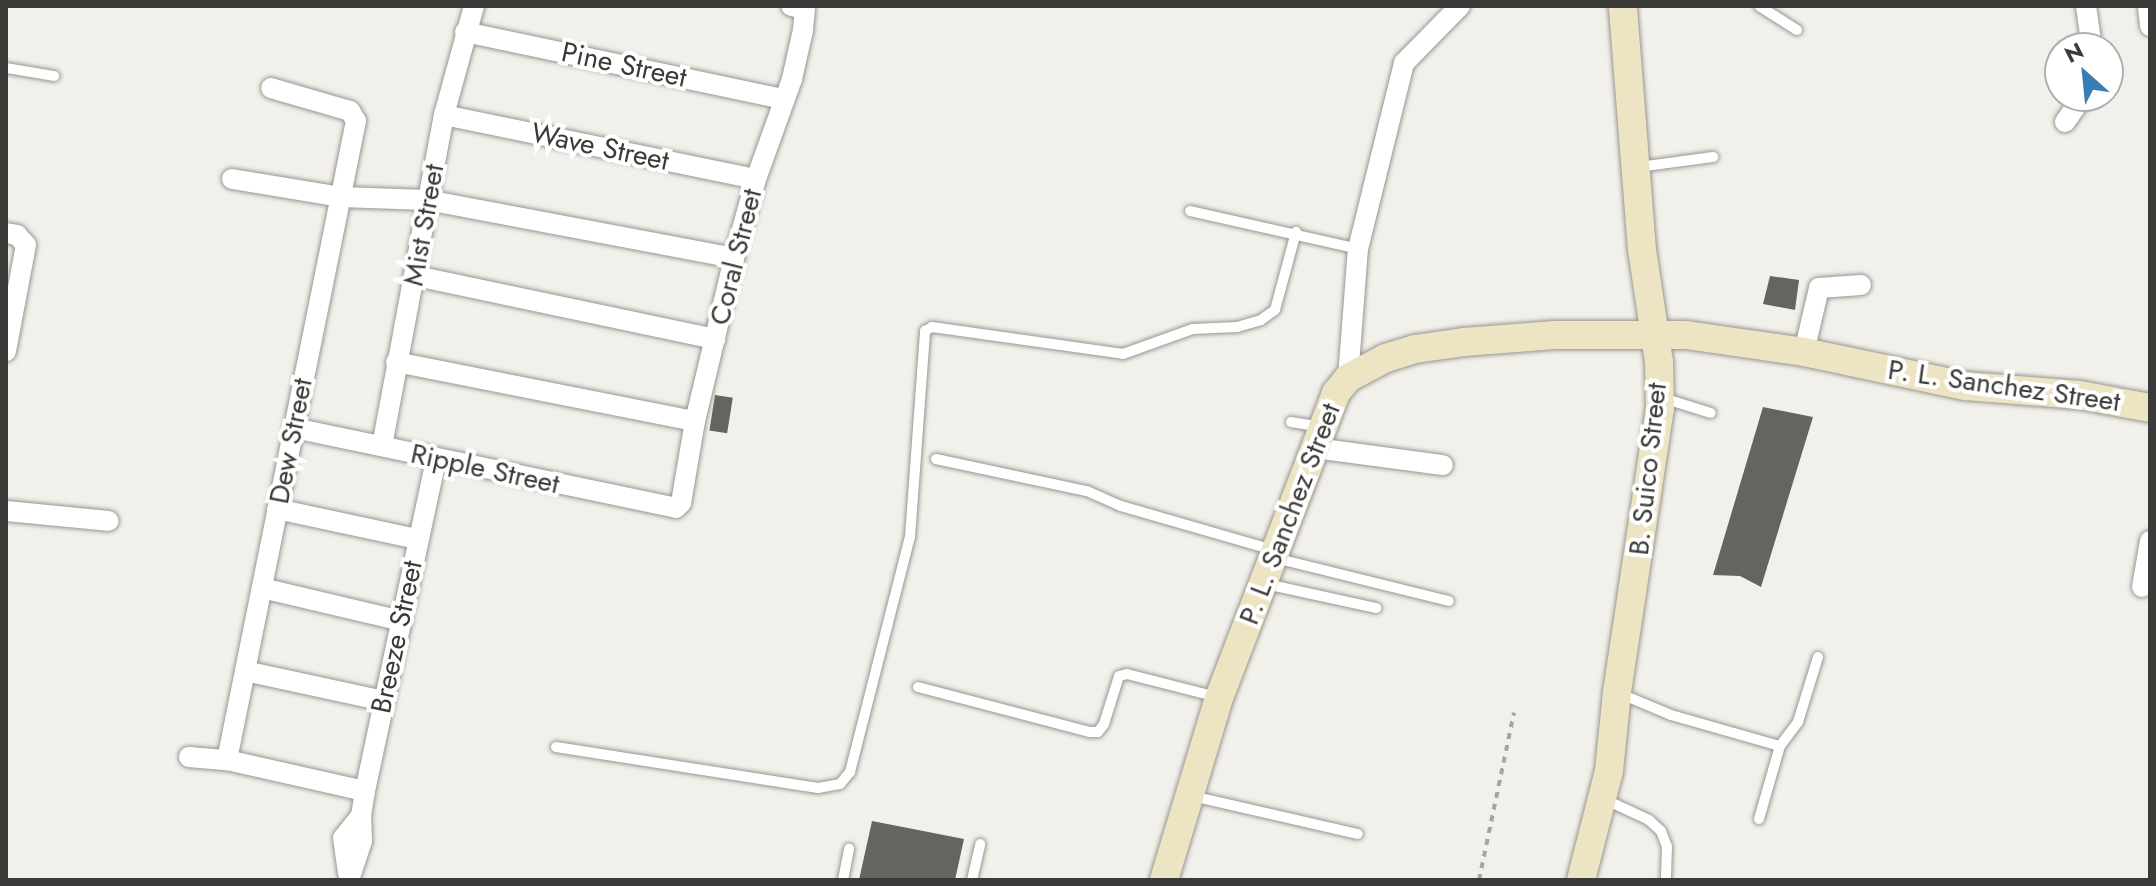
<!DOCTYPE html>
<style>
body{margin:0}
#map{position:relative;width:2156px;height:886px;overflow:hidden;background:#f2f0ea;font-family:Jost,sans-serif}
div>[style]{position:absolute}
.building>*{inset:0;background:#65645f;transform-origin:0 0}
.path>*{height:4px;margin-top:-2px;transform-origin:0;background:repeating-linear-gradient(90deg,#a6a5a1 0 6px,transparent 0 12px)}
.roads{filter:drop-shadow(0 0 2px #989691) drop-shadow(0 0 2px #989691)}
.lane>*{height:10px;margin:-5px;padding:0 5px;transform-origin:5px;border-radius:5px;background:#fff}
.street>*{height:20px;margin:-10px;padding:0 10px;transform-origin:10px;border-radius:10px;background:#fff}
.secondary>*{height:28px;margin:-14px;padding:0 14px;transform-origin:14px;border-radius:14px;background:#ece4c3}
span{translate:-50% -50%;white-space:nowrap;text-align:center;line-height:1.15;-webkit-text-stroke:8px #fff;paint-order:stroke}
.street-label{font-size:28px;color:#3a3a38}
.frame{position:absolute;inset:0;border:8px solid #3a3a38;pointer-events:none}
.north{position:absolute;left:2044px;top:32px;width:80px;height:80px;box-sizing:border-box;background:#fff;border:2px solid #b0b0af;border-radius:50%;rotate:333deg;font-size:22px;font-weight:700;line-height:32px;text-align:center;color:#3a3a38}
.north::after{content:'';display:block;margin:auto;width:28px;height:36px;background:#387db3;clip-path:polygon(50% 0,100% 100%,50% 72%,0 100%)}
</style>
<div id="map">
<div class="building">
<i style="clip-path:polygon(1770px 276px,1799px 280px,1795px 310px,1763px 304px)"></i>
<i style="left:715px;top:395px;width:18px;height:36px;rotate:9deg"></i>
<i style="clip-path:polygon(1763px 407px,1813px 417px,1761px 587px,1740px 576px,1713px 575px)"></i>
<i style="clip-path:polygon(872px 821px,964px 839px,955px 880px,859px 880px)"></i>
</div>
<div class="path">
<i style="left:1479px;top:880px;width:171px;rotate:-78.2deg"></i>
</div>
<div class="roads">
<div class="lane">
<i style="left:1759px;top:6px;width:45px;rotate:32.3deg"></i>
<i style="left:6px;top:68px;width:49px;rotate:9.5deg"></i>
<i style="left:1639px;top:167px;width:75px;rotate:-7.7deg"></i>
<i style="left:1190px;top:211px;width:172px;rotate:12.7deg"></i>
<i style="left:1663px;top:398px;width:50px;rotate:17.4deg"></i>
<i style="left:1291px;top:422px;width:30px;rotate:9deg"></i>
<i style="left:936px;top:459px;width:154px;rotate:12deg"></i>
<i style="left:1087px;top:491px;width:37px;rotate:24deg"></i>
<i style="left:1121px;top:506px;width:158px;rotate:16.1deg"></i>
<i style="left:1275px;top:558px;width:179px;rotate:13.9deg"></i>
<i style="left:1266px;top:584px;width:113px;rotate:12.3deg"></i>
<i style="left:918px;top:687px;width:177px;rotate:14.7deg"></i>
<i style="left:1089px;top:732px;width:9px"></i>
<i style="left:1098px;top:732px;width:10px;rotate:-53deg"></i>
<i style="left:1104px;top:724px;width:50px;rotate:-72.6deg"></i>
<i style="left:1119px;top:676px;width:8px;rotate:-14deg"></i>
<i style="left:1127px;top:674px;width:93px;rotate:14.3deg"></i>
<i style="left:1621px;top:694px;width:54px;rotate:22.8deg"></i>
<i style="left:1671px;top:715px;width:113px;rotate:15.9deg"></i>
<i style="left:1780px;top:746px;width:30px;rotate:-53deg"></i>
<i style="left:1798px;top:722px;width:68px;rotate:-72.9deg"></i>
<i style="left:556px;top:747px;width:265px;rotate:8.9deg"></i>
<i style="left:818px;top:788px;width:22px;rotate:-10deg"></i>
<i style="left:840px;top:784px;width:16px;rotate:-50deg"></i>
<i style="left:850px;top:772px;width:243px;rotate:-75.7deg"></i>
<i style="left:910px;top:537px;width:207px;rotate:-85.8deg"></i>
<i style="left:925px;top:331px;width:8px;rotate:-30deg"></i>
<i style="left:932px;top:327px;width:193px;rotate:8deg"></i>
<i style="left:1123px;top:354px;width:74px;rotate:-19.7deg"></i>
<i style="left:1193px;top:329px;width:44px;rotate:-2.6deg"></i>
<i style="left:1237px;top:327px;width:25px;rotate:-16deg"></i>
<i style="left:1261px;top:320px;width:17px;rotate:-36deg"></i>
<i style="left:1275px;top:310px;width:81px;rotate:-74.9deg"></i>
<i style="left:1192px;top:796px;width:170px;rotate:12.9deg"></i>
<i style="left:1606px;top:800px;width:47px;rotate:24.9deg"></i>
<i style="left:1649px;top:820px;width:16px;rotate:43deg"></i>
<i style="left:1661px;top:831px;width:17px;rotate:69deg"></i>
<i style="left:1667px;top:847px;width:33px;rotate:92deg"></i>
<i style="left:1759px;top:819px;width:76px;rotate:-74deg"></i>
<i style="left:843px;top:880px;width:32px;rotate:-79deg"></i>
<i style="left:972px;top:880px;width:37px;rotate:-77deg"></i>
</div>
<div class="street">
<i style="left:2086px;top:6px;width:42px;rotate:81.9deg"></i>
<i style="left:2148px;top:6px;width:20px;rotate:84deg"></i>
<i style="left:465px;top:32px;width:326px;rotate:11.9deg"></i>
<i style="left:444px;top:115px;width:318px;rotate:11.6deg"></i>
<i style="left:2065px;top:122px;width:32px;rotate:-55deg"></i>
<i style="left:232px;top:179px;width:110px;rotate:9.4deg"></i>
<i style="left:341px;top:197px;width:86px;rotate:2deg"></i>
<i style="left:427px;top:200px;width:312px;rotate:10.7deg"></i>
<i style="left:6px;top:233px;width:11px;rotate:10deg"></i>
<i style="left:17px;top:235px;width:13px;rotate:48deg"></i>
<i style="left:26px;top:245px;width:108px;rotate:100.7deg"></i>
<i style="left:416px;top:276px;width:306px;rotate:11.9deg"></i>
<i style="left:1804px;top:352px;width:66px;rotate:-76.8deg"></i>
<i style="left:1819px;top:288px;width:42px;rotate:-4.1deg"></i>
<i style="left:396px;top:362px;width:305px;rotate:11.2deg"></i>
<i style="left:1348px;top:378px;width:129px;rotate:-85.6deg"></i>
<i style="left:1358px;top:249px;width:192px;rotate:-76.1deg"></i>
<i style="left:1404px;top:63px;width:80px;rotate:-45.5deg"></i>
<i style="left:294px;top:428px;width:390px;rotate:11.8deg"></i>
<i style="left:676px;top:508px;width:7px;rotate:-45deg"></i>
<i style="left:681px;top:503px;width:83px;rotate:-80.3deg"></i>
<i style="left:695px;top:421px;width:168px;rotate:-76.5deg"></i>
<i style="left:734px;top:258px;width:82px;rotate:-74.4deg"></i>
<i style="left:756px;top:179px;width:106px;rotate:-70.2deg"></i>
<i style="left:792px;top:79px;width:50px;rotate:-77.3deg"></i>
<i style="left:803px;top:30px;width:21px;rotate:-85deg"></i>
<i style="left:805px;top:9px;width:14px;rotate:-168deg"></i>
<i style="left:382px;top:446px;width:337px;rotate:-79.4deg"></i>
<i style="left:444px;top:115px;width:113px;rotate:-74.6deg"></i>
<i style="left:1315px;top:448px;width:129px;rotate:7.6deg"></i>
<i style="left:277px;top:509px;width:143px;rotate:12.1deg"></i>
<i style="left:6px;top:511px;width:103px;rotate:5.5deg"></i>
<i style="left:2142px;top:587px;width:47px;rotate:-80.1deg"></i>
<i style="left:262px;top:588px;width:144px;rotate:13.3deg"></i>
<i style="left:245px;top:671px;width:142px;rotate:12.2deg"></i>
<i style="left:189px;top:757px;width:38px;rotate:5deg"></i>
<i style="left:227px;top:760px;width:141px;rotate:12.7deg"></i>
<i style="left:227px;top:760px;width:652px;rotate:-78.59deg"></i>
<i style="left:356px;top:121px;width:12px;rotate:-121deg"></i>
<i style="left:350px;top:111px;width:82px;rotate:-163.8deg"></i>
<i style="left:348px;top:873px;width:35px;rotate:-98deg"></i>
<i style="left:343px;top:838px;width:28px;rotate:-51deg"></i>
<i style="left:349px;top:880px;width:41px;rotate:-71.6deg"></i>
<i style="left:362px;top:841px;width:25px;rotate:-92deg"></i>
<i style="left:361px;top:816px;width:25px;rotate:-81deg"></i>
<i style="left:365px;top:791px;width:340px;rotate:-77.9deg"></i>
</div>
<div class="secondary">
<i style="left:1164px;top:880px;width:190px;rotate:-73.2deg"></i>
<i style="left:1219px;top:698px;width:327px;rotate:-69deg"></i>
<i style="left:1336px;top:393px;width:19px;rotate:-51deg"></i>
<i style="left:1348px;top:378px;width:43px;rotate:-27.8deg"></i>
<i style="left:1386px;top:358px;width:30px;rotate:-17deg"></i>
<i style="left:1415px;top:349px;width:49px;rotate:-8.1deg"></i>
<i style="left:1464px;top:342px;width:91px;rotate:-4.4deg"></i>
<i style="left:1555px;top:335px;width:131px"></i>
<i style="left:1686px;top:335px;width:119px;rotate:8.2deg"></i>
<i style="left:1804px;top:352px;width:166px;rotate:11.9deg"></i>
<i style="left:1966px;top:386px;width:114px;rotate:4.5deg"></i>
<i style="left:2080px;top:395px;width:71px;rotate:10.5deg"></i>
<i style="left:1581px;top:880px;width:113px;rotate:-75.6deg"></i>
<i style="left:1609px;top:771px;width:79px;rotate:-84.2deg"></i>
<i style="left:1617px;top:692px;width:286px;rotate:-81.4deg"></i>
<i style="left:1660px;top:409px;width:47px;rotate:-91.2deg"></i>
<i style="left:1659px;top:362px;width:113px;rotate:-98.6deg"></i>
<i style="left:1642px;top:250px;width:245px;rotate:-94.5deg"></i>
</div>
</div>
<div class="street-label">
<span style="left:624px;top:65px;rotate:12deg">Pine Street</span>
<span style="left:600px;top:147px;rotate:12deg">Wave Street</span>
<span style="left:424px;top:225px;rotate:-80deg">Mist Street</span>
<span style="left:736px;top:257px;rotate:-76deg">Coral Street</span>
<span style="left:2004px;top:386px;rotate:8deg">P. L. Sanchez Street</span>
<span style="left:291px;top:441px;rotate:-79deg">Dew Street</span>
<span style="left:485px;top:469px;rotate:12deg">Ripple Street</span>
<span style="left:1648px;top:469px;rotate:-84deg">B. Suico Street</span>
<span style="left:1290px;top:514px;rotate:-69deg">P. L. Sanchez Street</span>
<span style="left:397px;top:637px;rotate:-78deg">Breeze Street</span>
</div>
<div class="frame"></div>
<div class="north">N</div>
</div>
